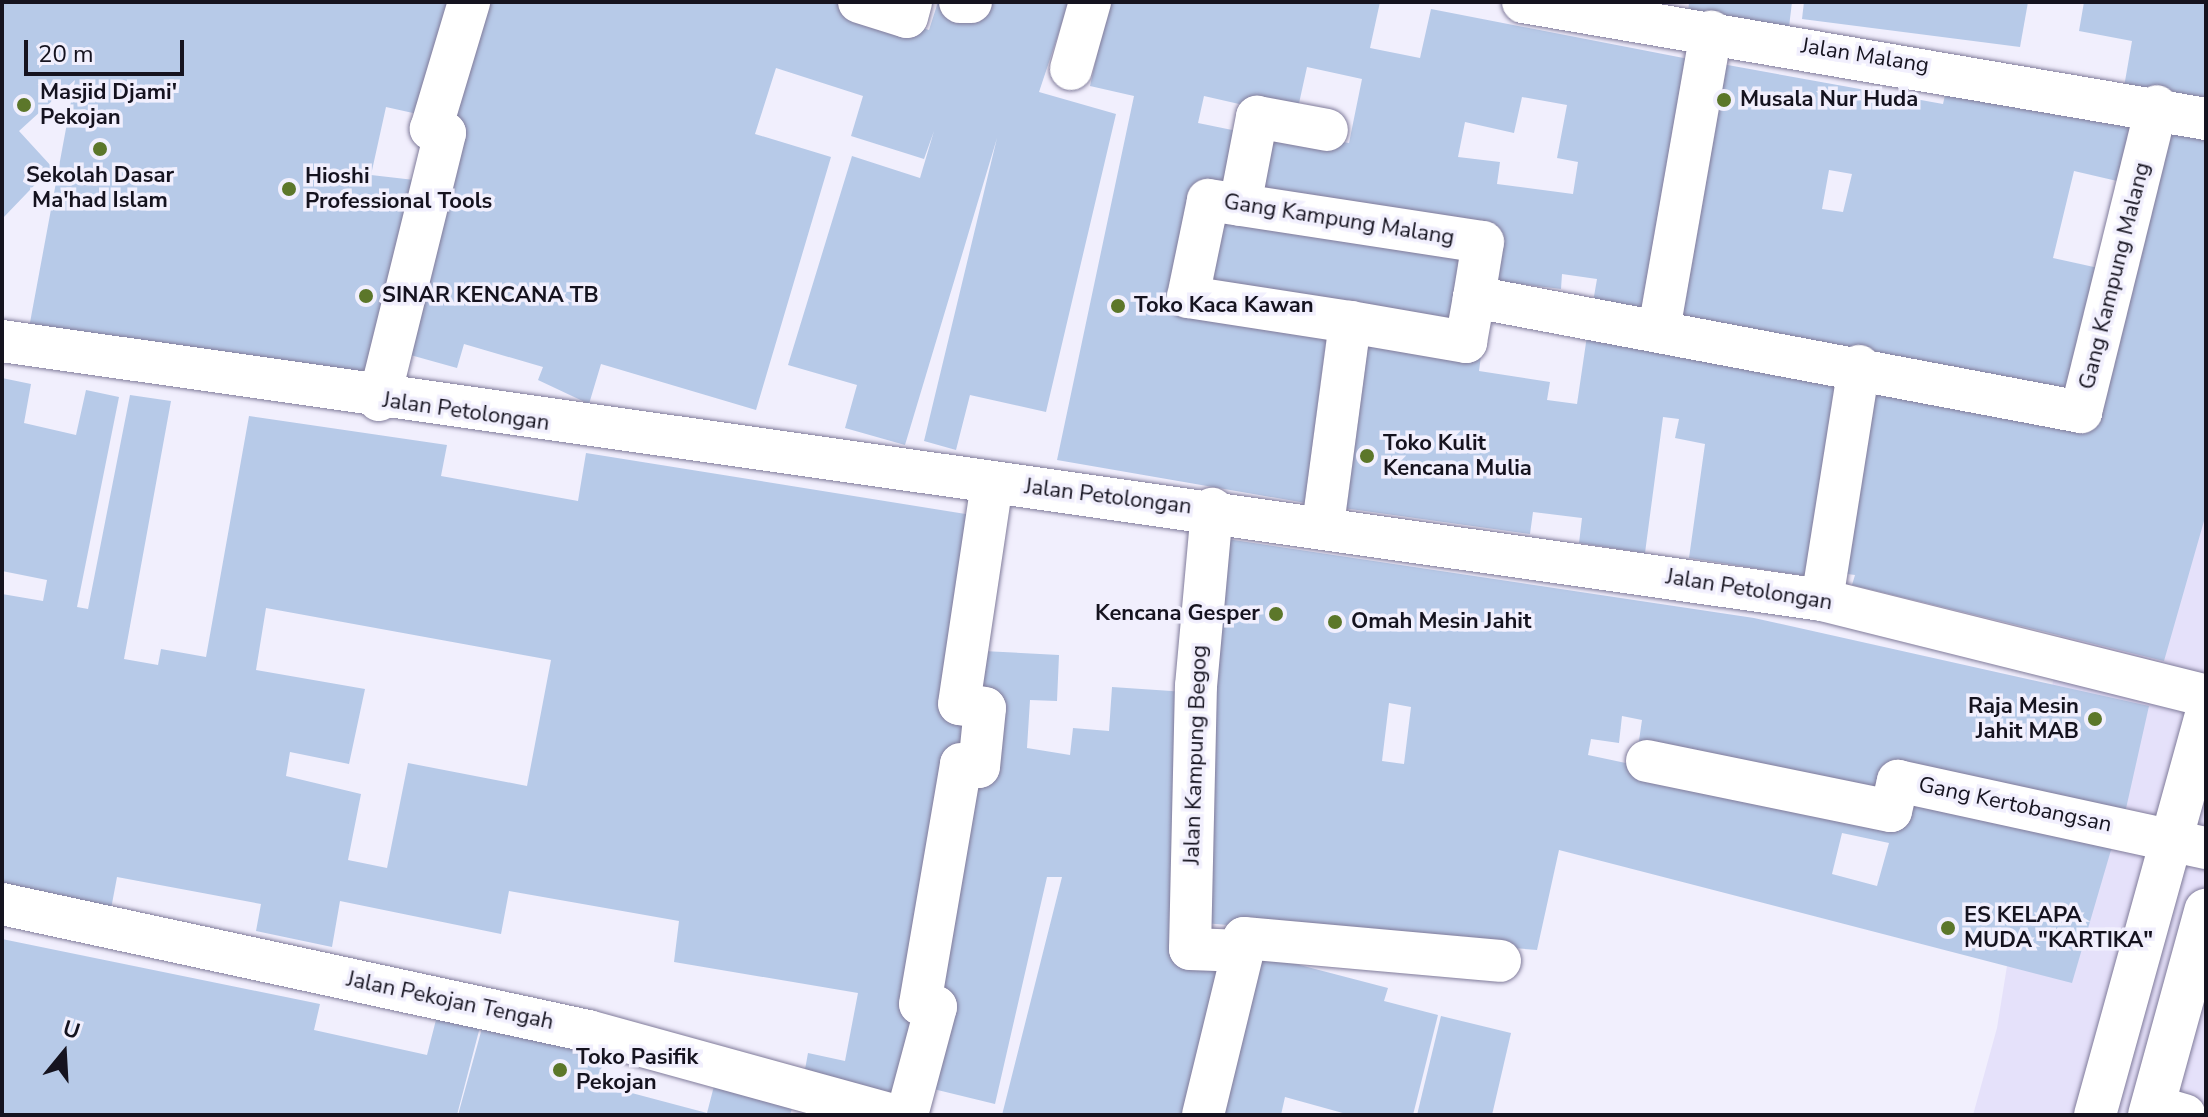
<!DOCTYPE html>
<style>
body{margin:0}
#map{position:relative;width:2208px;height:1117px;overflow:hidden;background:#f1effd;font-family:"Nunito Sans",sans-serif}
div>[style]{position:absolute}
.built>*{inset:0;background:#e5e1fa}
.building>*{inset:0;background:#b7cae8;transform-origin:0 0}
.roads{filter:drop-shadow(0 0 2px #807b9a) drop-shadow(0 0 2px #807b9a)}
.minor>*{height:42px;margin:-21px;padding:0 21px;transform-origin:21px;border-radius:21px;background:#fff}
.primary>*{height:44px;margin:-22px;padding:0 22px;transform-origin:22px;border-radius:22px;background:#fff}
.dots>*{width:22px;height:22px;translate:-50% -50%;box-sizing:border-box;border:4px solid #f1effd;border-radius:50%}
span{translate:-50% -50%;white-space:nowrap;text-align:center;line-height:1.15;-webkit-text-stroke:7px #f1effd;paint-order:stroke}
.street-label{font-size:22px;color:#15131f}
.poi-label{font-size:22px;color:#15131f;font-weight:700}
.left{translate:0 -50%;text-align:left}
.right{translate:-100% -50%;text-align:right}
.frame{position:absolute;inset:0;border:4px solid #15131f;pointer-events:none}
.north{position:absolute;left:24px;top:1013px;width:80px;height:80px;-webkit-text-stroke:6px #f1effd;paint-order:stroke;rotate:18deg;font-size:22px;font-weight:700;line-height:32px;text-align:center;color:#15131f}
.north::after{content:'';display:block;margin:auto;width:28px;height:36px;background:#15131f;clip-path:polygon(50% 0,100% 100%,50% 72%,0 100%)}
.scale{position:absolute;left:24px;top:40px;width:160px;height:36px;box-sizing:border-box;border:4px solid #15131f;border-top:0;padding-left:10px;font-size:24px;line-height:28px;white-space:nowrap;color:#15131f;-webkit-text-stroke:6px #f1effd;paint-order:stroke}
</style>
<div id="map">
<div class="built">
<i style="clip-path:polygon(2206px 90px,2206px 1115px,1973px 1115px,1997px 1028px,2094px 427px)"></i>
</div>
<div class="building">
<i style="clip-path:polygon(2px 2px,467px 2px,431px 117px,386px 107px,371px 175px,423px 181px,374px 381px,29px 328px,75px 80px,19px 131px,52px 167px,2px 219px)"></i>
<i style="clip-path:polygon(480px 2px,840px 2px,929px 30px,938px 2px,1069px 2px,1039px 92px,1116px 114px,1046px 412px,970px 395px,956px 450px,924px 441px,997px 138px,905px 445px,845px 428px,857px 385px,788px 365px,852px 156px,920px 178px,934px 131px,924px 159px,851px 136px,863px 96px,776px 68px,755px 134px,831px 157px,756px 410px,601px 364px,589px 404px,538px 380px,543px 367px,464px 344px,457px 368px,396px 351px,443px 119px)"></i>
<i style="clip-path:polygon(evenodd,1109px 2px,1380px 2px,1370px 48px,1420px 58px,1431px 9px,1699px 61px,1658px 318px,1592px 308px,1597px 279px,1562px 274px,1561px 289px,1486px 280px,1490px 237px,1254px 203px,1265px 130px,1349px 143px,1362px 79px,1307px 67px,1296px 117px,1204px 96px,1198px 123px,1242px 132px,1182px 300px,1344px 325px,1317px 505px,1057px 460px,1134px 96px,1090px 86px,1109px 2px,1522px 97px,1567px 105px,1557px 158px,1578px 162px,1573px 194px,1497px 184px,1500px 162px,1458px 157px,1465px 122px,1514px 133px,1522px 97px)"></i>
<i style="clip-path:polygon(1689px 2px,1792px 2px,1789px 27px,1688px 14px)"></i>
<i style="clip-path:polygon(1804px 2px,2028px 2px,2020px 47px,1802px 19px)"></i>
<i style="clip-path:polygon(2084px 2px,2206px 2px,2206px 107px,2124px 87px,2132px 41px,2079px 31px)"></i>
<i style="clip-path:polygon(evenodd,1711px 62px,1943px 104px,1947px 86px,2142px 130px,2130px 184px,2074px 171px,2053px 258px,2103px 269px,2075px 395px,1668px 315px,1711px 62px,1829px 170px,1852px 174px,1843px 212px,1822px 209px,1829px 170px)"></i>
<i style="clip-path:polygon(2174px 116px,2206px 125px,2206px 514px,2164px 661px,1852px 585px,1855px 575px,1832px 572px,1867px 380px,2089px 427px)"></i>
<i style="left:1209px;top:204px;width:270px;height:90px;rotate:9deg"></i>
<i style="clip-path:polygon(1588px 329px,1849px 375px,1819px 578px,1689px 558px,1705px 444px,1675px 438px,1679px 419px,1663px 417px,1645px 553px,1579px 543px,1582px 518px,1533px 512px,1530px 534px,1336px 507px,1359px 332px,1482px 348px,1479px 371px,1550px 382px,1547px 400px,1577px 404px)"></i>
<i style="clip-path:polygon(evenodd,2px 378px,31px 384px,24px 423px,76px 435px,86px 390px,119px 397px,77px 607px,88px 609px,130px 395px,171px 401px,124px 659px,158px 665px,161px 649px,206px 657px,249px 416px,447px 445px,441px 476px,578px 501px,586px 453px,978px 516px,981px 715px,909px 1098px,804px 1075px,808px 1053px,845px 1061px,858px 993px,674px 962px,679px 921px,509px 891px,501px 934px,340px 901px,332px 947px,256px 931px,261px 904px,117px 877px,111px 909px,2px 888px,2px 594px,43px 601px,47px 580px,2px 571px,2px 378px,266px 608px,551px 660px,527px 786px,408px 763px,387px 868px,348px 860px,361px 794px,286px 776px,290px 752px,349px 764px,365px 689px,256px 670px,266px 608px)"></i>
<i style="clip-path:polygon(evenodd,1220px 538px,1754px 618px,2149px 706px,2123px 822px,1894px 769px,1886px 804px,1637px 754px,1642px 720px,1622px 716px,1619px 743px,1591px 739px,1588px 755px,1894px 820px,1902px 791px,2116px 833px,2072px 983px,1559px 850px,1537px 950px,1203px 923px,1203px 673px,1220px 538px,1389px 703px,1411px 707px,1404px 764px,1382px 761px,1389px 703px,1220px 538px,1842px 833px,1889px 843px,1877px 886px,1832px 874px,1842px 833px)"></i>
<i style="clip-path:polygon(983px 651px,1059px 655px,1057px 701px,1030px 700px,1027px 748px,1070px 755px,1073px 728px,1109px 731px,1112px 687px,1186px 692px,1177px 965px,1228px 966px,1195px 1115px,1002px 1115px,1062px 877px,1047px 877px,995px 1104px,921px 1086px)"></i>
<i style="clip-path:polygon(2px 939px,320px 1004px,314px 1030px,427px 1055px,438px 1012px,481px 1023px,457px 1115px,2px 1115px)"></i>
<i style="clip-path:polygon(1254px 953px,1388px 988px,1384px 1001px,1438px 1015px,1413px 1115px,1350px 1115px,1285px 1097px,1281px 1115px,1214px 1115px)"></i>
<i style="clip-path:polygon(1441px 1016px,1511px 1033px,1492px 1115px,1417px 1115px)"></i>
<i style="clip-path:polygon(484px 1021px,607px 1057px,594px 1083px,707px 1113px,714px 1086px,795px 1098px,790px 1115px,458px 1115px)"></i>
</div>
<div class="roads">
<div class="minor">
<i style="left:859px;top:2px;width:50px;rotate:17.4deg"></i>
<i style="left:907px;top:17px;width:16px;rotate:-75deg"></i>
<i style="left:960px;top:2px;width:11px"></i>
<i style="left:1523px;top:2px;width:693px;rotate:9.72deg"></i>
<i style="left:1071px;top:69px;width:70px;rotate:-74.2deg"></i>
<i style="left:1240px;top:205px;width:90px;rotate:-79.1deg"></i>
<i style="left:1257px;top:117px;width:71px;rotate:10.5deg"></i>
<i style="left:1350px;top:322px;width:118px;rotate:9.8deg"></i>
<i style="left:1466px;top:342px;width:46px;rotate:-79.9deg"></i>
<i style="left:1659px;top:330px;width:303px;rotate:-80.1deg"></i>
<i style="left:2px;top:341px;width:1838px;rotate:8.1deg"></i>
<i style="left:1822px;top:600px;width:396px;rotate:14deg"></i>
<i style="left:379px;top:400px;width:275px;rotate:-76.1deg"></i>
<i style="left:445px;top:133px;width:15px;rotate:-164deg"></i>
<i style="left:431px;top:129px;width:133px;rotate:-73.3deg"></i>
<i style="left:1323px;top:525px;width:205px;rotate:-82.4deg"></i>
<i style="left:1350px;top:322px;width:164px;rotate:-171.2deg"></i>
<i style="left:1188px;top:297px;width:99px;rotate:-78.3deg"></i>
<i style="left:1208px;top:200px;width:278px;rotate:8.7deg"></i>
<i style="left:1483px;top:242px;width:56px;rotate:99.3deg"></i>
<i style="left:1474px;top:297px;width:618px;rotate:10.73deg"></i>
<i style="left:2081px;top:412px;width:315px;rotate:-76.1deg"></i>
<i style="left:1822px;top:600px;width:237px;rotate:-81deg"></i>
<i style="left:1647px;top:761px;width:249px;rotate:11.6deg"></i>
<i style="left:1891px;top:811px;width:31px;rotate:-77deg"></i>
<i style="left:1898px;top:781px;width:315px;rotate:12.3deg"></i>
<i style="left:2px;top:904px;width:600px;rotate:12.23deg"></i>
<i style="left:588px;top:1031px;width:317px;rotate:15.4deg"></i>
<i style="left:1243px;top:951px;width:13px;rotate:-86deg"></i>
<i style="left:1244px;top:938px;width:257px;rotate:5.1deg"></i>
<i style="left:2153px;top:1106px;width:33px;rotate:16deg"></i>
<i style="left:907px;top:1115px;width:112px;rotate:-75deg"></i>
<i style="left:936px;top:1007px;width:16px;rotate:-169deg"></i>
<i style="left:920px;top:1004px;width:243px;rotate:-80.3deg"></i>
<i style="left:961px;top:764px;width:18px;rotate:9deg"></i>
<i style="left:979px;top:767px;width:59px;rotate:-84.2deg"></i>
<i style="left:985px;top:708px;width:26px;rotate:-171deg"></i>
<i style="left:959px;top:704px;width:223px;rotate:-81.5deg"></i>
<i style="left:1203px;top:1115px;width:169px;rotate:-76.3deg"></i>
<i style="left:1243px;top:951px;width:53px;rotate:-177.8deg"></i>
<i style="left:1190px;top:949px;width:263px;rotate:-88.7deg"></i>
<i style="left:1196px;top:686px;width:178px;rotate:-84.8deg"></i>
<i style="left:2095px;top:1115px;width:415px;rotate:-74.5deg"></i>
</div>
<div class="primary">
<i style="left:2150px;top:1115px;width:212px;rotate:-74.6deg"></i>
</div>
</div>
<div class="dots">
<i style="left:1724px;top:100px;background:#5c772a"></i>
<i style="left:24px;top:105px;background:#5c772a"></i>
<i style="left:100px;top:149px;background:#5c772a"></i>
<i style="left:289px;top:189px;background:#5c772a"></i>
<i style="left:366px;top:296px;background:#5c772a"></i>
<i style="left:1118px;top:306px;background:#5c772a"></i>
<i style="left:1367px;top:456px;background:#5c772a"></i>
<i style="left:1276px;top:614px;background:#5c772a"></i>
<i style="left:1335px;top:622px;background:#5c772a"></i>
<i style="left:2095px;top:719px;background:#5c772a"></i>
<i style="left:1948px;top:928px;background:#5c772a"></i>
<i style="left:560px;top:1070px;background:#5c772a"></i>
</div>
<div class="street-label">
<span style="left:1865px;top:56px;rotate:9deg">Jalan Malang</span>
<span style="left:1339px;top:220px;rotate:9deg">Gang Kampung Malang</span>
<span style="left:2115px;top:276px;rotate:-76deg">Gang Kampung Malang</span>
<span style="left:466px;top:412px;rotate:8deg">Jalan Petolongan</span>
<span style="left:1108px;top:497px;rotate:7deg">Jalan Petolongan</span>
<span style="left:1749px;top:590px;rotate:9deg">Jalan Petolongan</span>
<span style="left:1196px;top:755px;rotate:-88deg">Jalan Kampung Begog</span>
<span style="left:2015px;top:805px;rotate:12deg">Gang Kertobangsan</span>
<span style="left:450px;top:1001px;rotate:12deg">Jalan Pekojan Tengah</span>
</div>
<div class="poi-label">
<span class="left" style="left:40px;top:105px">Masjid Djami'<br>Pekojan</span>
<span class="left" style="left:1740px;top:100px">Musala Nur Huda</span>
<span style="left:100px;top:188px">Sekolah Dasar<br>Ma'had Islam</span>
<span class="left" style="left:305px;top:189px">Hioshi<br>Professional Tools</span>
<span class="left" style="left:382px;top:296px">SINAR KENCANA TB</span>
<span class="left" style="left:1134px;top:306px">Toko Kaca Kawan</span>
<span class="left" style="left:1383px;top:456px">Toko Kulit<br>Kencana Mulia</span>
<span class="right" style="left:1260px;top:614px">Kencana Gesper</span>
<span class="left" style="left:1351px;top:622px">Omah Mesin Jahit</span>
<span class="right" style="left:2079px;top:719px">Raja Mesin<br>Jahit MAB</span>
<span class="left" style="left:1964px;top:928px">ES KELAPA<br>MUDA "KARTIKA"</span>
<span class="left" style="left:576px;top:1070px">Toko Pasifik<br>Pekojan</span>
</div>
<div class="frame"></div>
<div class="north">U</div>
<div class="scale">20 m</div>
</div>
